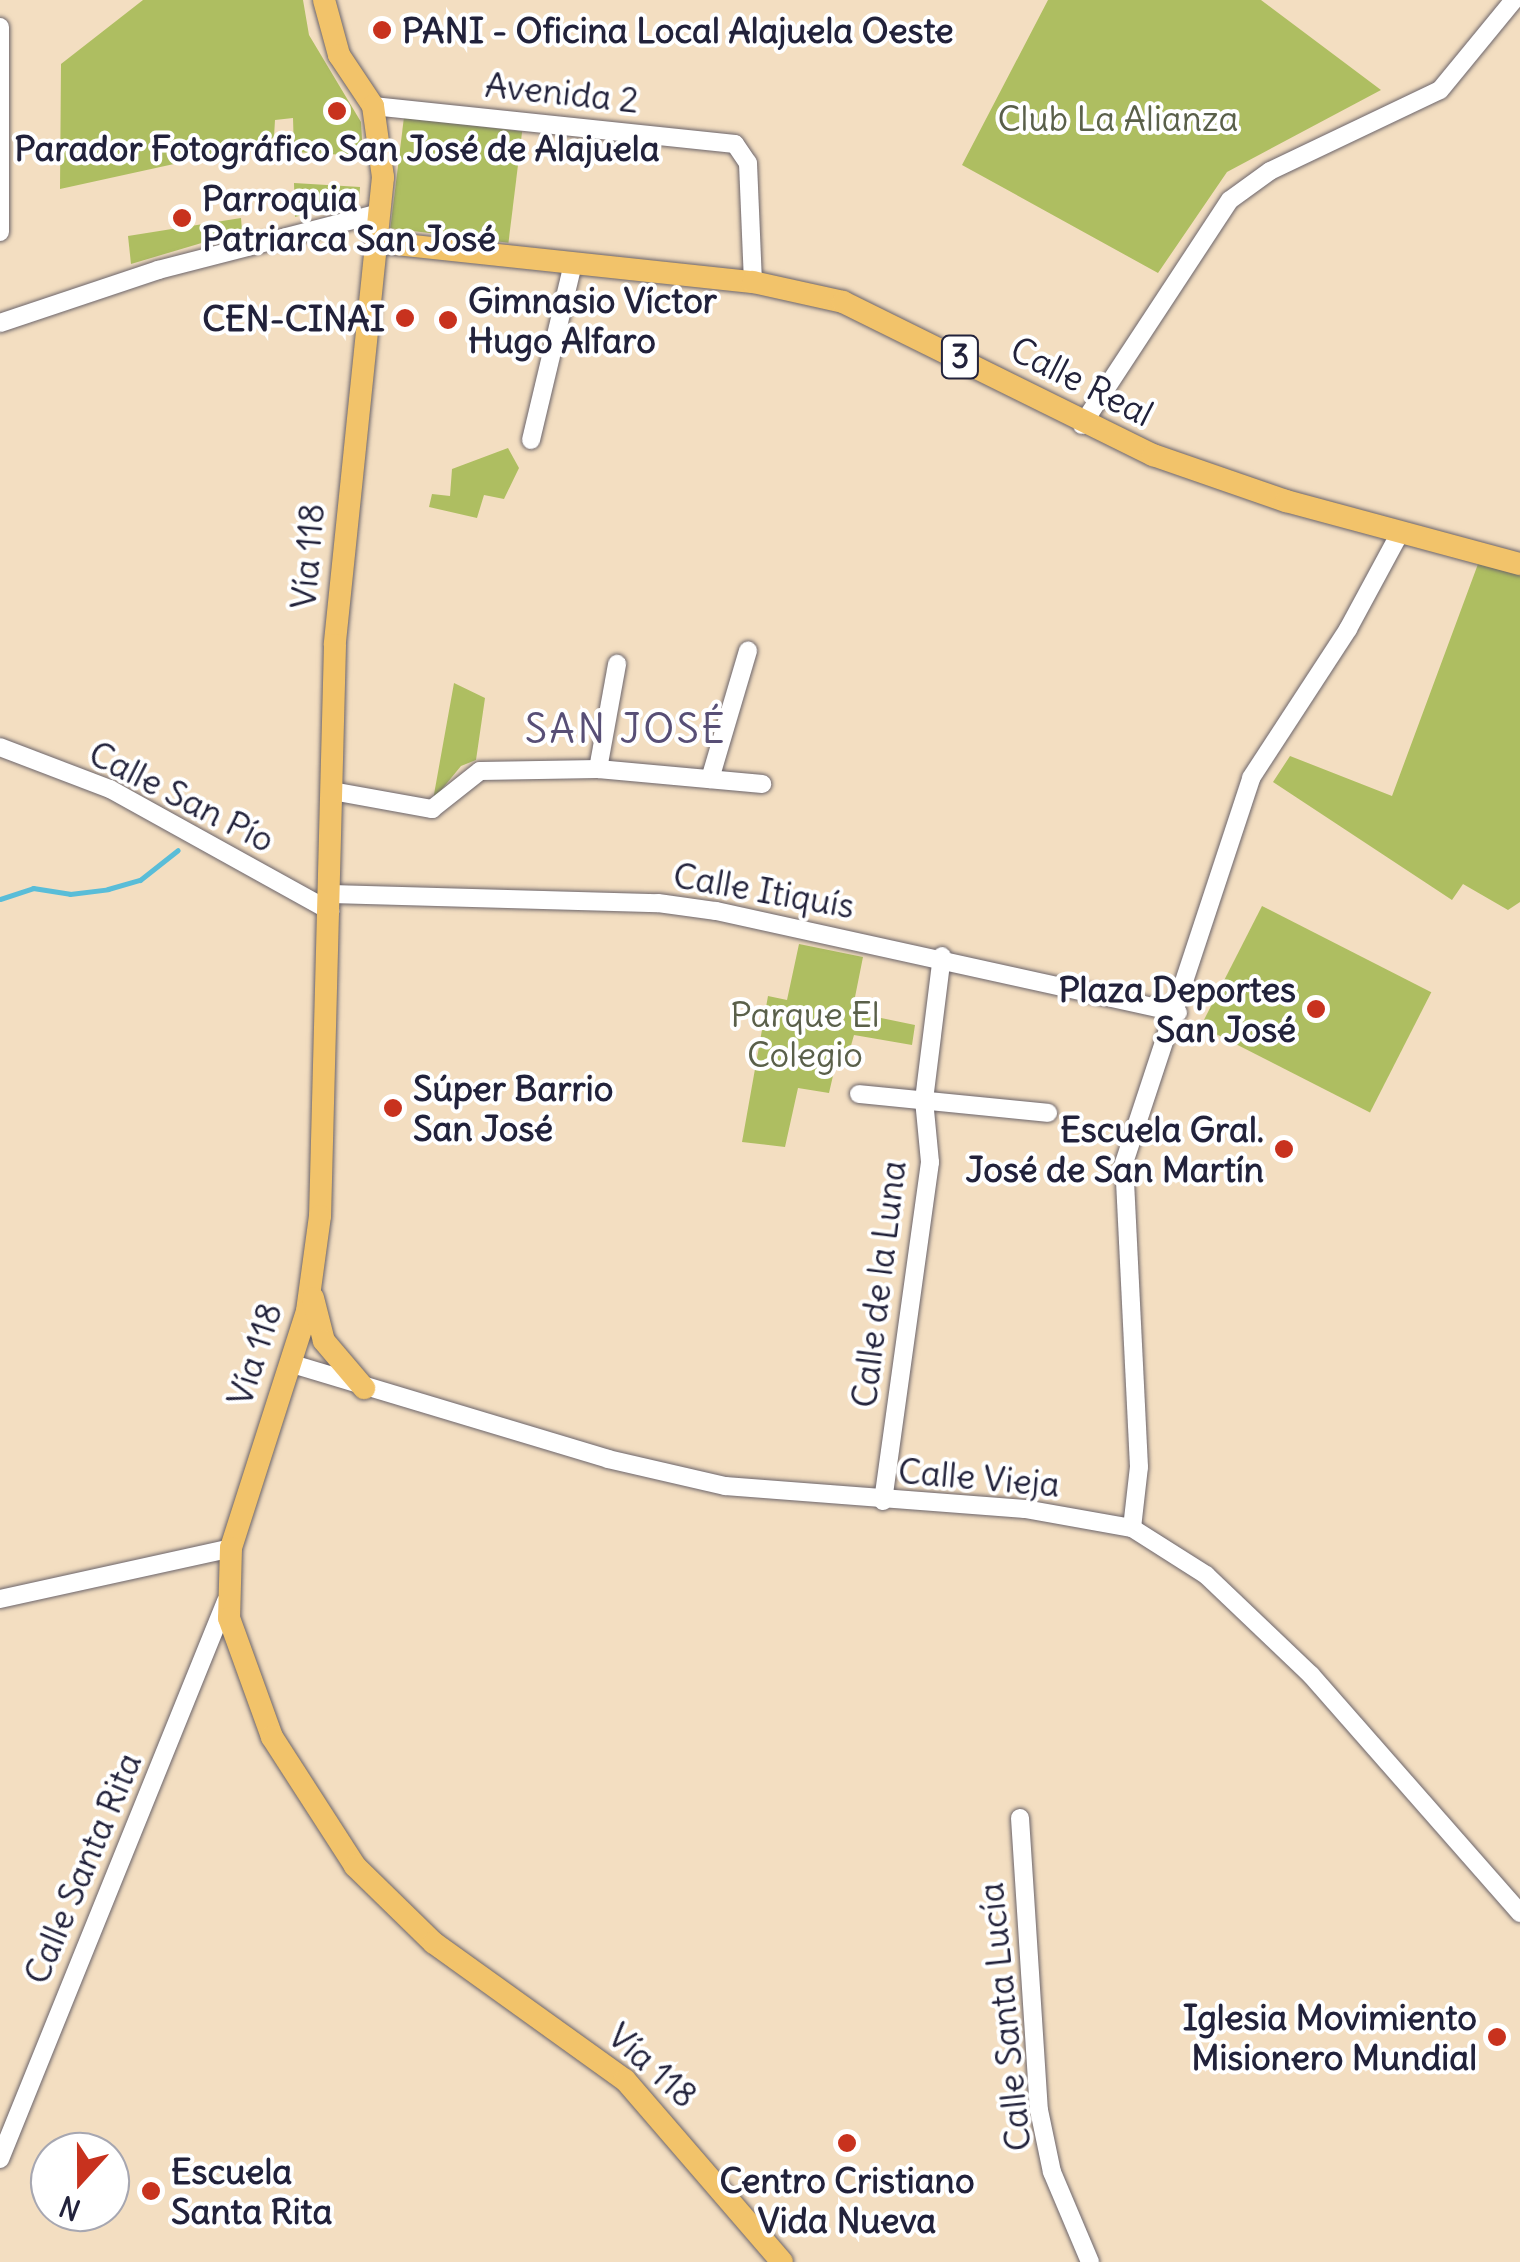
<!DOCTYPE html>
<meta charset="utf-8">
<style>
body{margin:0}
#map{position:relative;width:1520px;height:2262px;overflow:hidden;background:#f3dec1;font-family:Delius,sans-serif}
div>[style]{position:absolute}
.green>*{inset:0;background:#aebe61;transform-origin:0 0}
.stream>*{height:5px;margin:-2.5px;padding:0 2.5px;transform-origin:2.5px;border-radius:2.5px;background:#59bdd8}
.roads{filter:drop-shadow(0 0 2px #6b646a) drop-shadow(0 0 2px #6b646a)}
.minor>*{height:18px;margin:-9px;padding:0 9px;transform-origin:9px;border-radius:9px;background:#fff}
.major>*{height:22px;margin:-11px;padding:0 11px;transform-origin:11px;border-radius:11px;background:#f2c36a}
.dots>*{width:28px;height:28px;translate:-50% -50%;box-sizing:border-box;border:5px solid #fff;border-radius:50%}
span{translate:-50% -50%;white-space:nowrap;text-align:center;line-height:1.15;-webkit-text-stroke:8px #fff;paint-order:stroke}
.shield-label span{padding:2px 8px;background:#fff;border:2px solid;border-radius:8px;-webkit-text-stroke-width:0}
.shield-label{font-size:32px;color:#22223b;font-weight:700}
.poi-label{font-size:35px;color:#22223b;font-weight:700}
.left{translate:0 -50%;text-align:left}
.right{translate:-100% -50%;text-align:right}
.street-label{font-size:35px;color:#22223b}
.park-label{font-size:35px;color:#5a604a}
.quarter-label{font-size:40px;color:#584f76;letter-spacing:2.5px}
.north{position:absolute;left:30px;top:2132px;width:100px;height:100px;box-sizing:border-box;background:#fff;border:2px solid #a7a7b1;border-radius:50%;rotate:201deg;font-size:28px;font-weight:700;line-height:40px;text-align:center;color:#22223b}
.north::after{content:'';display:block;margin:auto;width:35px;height:45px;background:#c8321e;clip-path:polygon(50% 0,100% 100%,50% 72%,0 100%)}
</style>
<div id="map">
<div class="green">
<i style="clip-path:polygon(143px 0,303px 0,309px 35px,361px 122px,363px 156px,294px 152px,293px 118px,275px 120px,274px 137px,260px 145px,60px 189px,61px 64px)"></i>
<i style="clip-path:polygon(1048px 0,1261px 0,1381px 90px,1227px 172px,1158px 273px,962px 165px)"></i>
<i style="left:404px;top:117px;width:119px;height:112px;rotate:7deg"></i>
<i style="clip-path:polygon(294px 183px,360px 187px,359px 200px,295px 217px)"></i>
<i style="clip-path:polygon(241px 218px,242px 231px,131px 264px,128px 236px)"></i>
<i style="clip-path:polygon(508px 448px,519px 468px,504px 499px,484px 495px,477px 518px,429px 507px,432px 494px,450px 496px,452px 469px)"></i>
<i style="clip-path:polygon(1478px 564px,1520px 575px,1520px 902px,1508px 910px,1463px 884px,1452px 900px,1273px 782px,1290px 756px,1392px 796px)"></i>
<i style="clip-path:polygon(454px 683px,485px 698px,476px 760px,461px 766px,433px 800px)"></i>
<i style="left:1262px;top:906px;width:190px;height:135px;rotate:27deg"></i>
<i style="clip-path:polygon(799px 944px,863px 957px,852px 1012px,915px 1025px,912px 1045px,854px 1035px,850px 1049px,838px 1054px,829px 1093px,798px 1088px,785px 1147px,742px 1142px,768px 996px,787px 1000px)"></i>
</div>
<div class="stream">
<i style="left:0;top:899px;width:35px;rotate:-18deg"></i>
<i style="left:33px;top:888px;width:37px;rotate:9deg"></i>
<i style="left:70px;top:894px;width:38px;rotate:-7deg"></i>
<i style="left:108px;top:889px;width:33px;rotate:-16deg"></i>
<i style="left:140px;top:880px;width:48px;rotate:-38.3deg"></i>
</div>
<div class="roads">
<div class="minor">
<i style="left:0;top:27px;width:205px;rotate:90deg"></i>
<i style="left:373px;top:106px;width:364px;rotate:6deg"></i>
<i style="left:735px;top:144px;width:23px;rotate:56deg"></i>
<i style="left:748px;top:163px;width:119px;rotate:87.6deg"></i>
<i style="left:0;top:323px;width:167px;rotate:-18.5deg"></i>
<i style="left:158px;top:270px;width:229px;rotate:-14.4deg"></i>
<i style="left:1082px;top:425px;width:269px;rotate:-56.7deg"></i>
<i style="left:1230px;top:200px;width:49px;rotate:-35.9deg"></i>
<i style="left:1270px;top:171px;width:188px;rotate:-25.5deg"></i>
<i style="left:1440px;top:90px;width:117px;rotate:-50.6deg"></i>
<i style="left:531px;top:440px;width:181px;rotate:-76.6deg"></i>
<i style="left:0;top:747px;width:118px;rotate:20.9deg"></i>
<i style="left:110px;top:789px;width:252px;rotate:29deg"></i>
<i style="left:598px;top:769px;width:107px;rotate:-79.7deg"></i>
<i style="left:710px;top:779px;width:134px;rotate:-73.5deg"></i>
<i style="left:332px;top:791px;width:102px;rotate:10.2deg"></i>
<i style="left:432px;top:809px;width:61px;rotate:-38.4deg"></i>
<i style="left:480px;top:771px;width:118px;rotate:-1deg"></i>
<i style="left:598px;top:769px;width:165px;rotate:5.2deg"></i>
<i style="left:331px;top:894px;width:327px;rotate:1.6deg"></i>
<i style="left:658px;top:903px;width:59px;rotate:7.9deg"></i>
<i style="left:716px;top:911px;width:473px;rotate:12.4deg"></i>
<i style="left:859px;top:1094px;width:190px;rotate:5.7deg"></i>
<i style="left:289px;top:1363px;width:333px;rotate:16.7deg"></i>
<i style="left:608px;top:1459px;width:120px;rotate:13deg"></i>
<i style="left:725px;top:1486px;width:301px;rotate:4.4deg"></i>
<i style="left:1025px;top:1509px;width:109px;rotate:10.1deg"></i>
<i style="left:1132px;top:1528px;width:88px;rotate:32.4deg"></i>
<i style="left:1206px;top:1575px;width:145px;rotate:43.6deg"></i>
<i style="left:1311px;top:1675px;width:317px;rotate:48.7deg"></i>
<i style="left:883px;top:1501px;width:342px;rotate:-82.1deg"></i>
<i style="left:930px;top:1162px;width:62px;rotate:-95.5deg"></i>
<i style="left:924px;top:1100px;width:145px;rotate:-82.9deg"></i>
<i style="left:1132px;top:1528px;width:61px;rotate:-83.5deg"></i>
<i style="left:1139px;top:1467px;width:304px;rotate:-92.8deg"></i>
<i style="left:1124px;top:1163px;width:405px;rotate:-71.7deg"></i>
<i style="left:1251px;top:778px;width:178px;rotate:-56.9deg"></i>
<i style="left:1348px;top:629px;width:109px;rotate:-61.6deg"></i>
<i style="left:0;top:1599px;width:237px;rotate:-12.4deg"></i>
<i style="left:1020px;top:1818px;width:293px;rotate:86.3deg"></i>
<i style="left:1039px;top:2110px;width:63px;rotate:78.2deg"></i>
<i style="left:1052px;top:2172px;width:98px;rotate:67.1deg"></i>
<i style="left:0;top:2159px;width:602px;rotate:-67.95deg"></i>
</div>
<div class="major">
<i style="left:324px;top:0;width:57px;rotate:74.7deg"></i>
<i style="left:339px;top:55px;width:61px;rotate:56.3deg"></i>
<i style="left:373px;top:106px;width:72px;rotate:82deg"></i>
<i style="left:383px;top:177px;width:470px;rotate:95.9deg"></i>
<i style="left:335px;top:645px;width:571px;rotate:91.5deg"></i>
<i style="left:320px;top:1216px;width:96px;rotate:97.8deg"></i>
<i style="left:307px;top:1311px;width:249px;rotate:107.8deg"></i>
<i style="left:231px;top:1548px;width:70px;rotate:91.6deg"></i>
<i style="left:229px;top:1618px;width:127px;rotate:70.1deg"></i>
<i style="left:272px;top:1737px;width:153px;rotate:57.2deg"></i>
<i style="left:355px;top:1866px;width:110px;rotate:44.3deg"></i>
<i style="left:434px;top:1943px;width:235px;rotate:35.7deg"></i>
<i style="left:625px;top:2080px;width:240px;rotate:49.2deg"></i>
<i style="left:377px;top:242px;width:378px;rotate:6.1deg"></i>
<i style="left:753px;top:282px;width:92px;rotate:12.5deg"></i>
<i style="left:843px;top:302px;width:346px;rotate:26.3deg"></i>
<i style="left:1153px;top:455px;width:141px;rotate:19.1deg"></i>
<i style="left:1286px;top:501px;width:242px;rotate:15.1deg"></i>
<i style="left:313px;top:1298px;width:44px;rotate:75.7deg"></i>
<i style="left:324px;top:1341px;width:62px;rotate:49.6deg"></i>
</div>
</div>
<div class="dots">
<i style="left:382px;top:30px;background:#c8321e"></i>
<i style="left:337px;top:111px;background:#c8321e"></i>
<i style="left:182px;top:218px;background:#c8321e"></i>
<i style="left:405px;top:318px;background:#c8321e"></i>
<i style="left:448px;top:320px;background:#c8321e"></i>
<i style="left:1316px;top:1009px;background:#c8321e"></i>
<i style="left:393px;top:1108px;background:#c8321e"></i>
<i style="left:1284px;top:1149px;background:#c8321e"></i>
<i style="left:1497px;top:2037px;background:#c8321e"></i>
<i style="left:847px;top:2143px;background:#c8321e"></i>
<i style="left:151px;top:2191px;background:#c8321e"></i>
</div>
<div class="shield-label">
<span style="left:960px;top:357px">3</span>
</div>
<div class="poi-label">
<span class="left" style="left:402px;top:30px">PANI - Oficina Local Alajuela Oeste</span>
<span style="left:337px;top:148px">Parador Fotográfico San José de Alajuela</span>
<span class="left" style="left:202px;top:218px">Parroquia<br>Patriarca San José</span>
<span class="left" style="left:468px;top:320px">Gimnasio Víctor<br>Hugo Alfaro</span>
<span class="right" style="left:385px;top:318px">CEN-CINAI</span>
<span class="right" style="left:1296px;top:1009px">Plaza Deportes<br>San José</span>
<span class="left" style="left:413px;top:1108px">Súper Barrio<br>San José</span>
<span class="right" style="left:1264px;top:1149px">Escuela Gral.<br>José de San Martín</span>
<span class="right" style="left:1477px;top:2037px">Iglesia Movimiento<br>Misionero Mundial</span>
<span class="left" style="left:171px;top:2191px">Escuela<br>Santa Rita</span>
<span style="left:847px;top:2200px">Centro Cristiano<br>Vida Nueva</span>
</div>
<div class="street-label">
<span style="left:562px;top:92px;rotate:6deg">Avenida 2</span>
<span style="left:1082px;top:381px;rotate:27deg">Calle Real</span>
<span style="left:307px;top:556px;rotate:-85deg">Vía 118</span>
<span style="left:182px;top:796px;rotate:27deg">Calle San Pío</span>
<span style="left:764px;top:890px;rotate:10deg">Calle Itiquís</span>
<span style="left:878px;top:1284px;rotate:-83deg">Calle de la Luna</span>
<span style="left:254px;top:1354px;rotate:-72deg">Vía 118</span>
<span style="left:979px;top:1477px;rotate:5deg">Calle Vieja</span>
<span style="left:82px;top:1868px;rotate:-67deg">Calle Santa Rita</span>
<span style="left:1004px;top:2017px;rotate:-96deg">Calle Santa Lucía</span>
<span style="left:653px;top:2065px;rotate:42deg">Vía 118</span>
</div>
<div class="park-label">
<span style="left:1118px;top:118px">Club La Alianza</span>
<span style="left:805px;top:1034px">Parque El<br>Colegio</span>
</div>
<div class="quarter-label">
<span style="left:626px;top:729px">SAN JOSÉ</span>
</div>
<div class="north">N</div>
</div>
